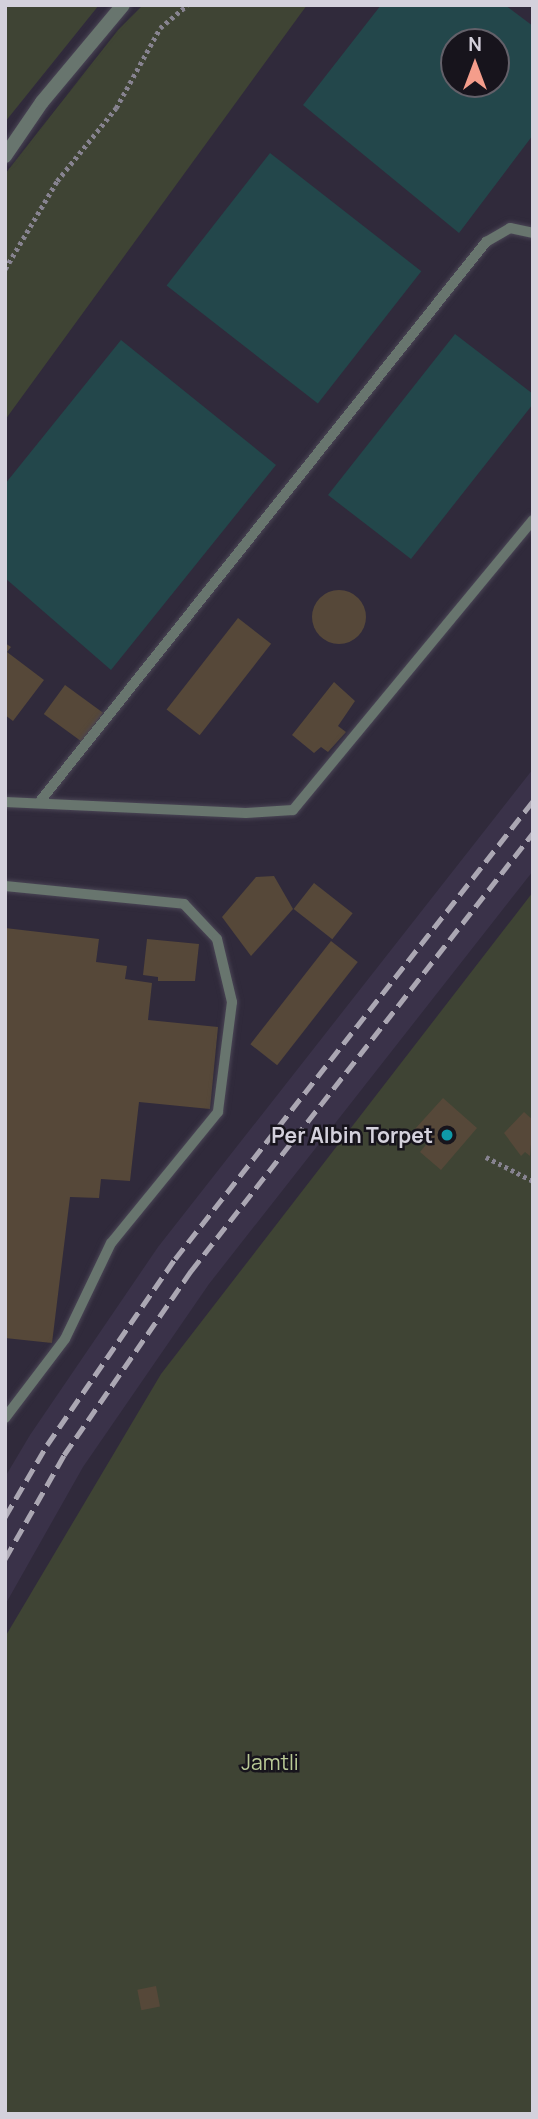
<!DOCTYPE html>
<style>
body{margin:0}
#map{position:relative;width:538px;height:2119px;overflow:hidden;background:#302a3b;font-family:Manrope,sans-serif}
div>[style]{position:absolute}
.built>*{inset:0;background:#3a3249}
.green>*{inset:0;background:#3f4434}
.water>*{inset:0;background:#23474b;transform-origin:0 0}
.building>*{inset:0;background:#564839;transform-origin:0 0}
.round{border-radius:50%}
.path>*{height:4.5px;margin-top:-2.25px;transform-origin:0;background:repeating-linear-gradient(90deg,#878390 0 3.5px,transparent 0 7px)}
.roads{filter:drop-shadow(0 0 2px #4a4555) drop-shadow(0 0 2px #4a4555)}
.lane>*{height:10px;margin:-5px;padding:0 5px;transform-origin:5px;border-radius:5px;background:#68756e}
.street>*{height:14px;margin:-7px;padding:0 7px;transform-origin:7px;border-radius:7px;background:#68756e}
.rail>*{height:5px;margin-top:-2.5px;transform-origin:0;background:repeating-linear-gradient(90deg,#aba7b3 0 14px,transparent 0 21px)}
.dots>*{width:19px;height:19px;translate:-50% -50%;box-sizing:border-box;border:4px solid #17141c;border-radius:50%}
span{translate:-50% -50%;white-space:nowrap;text-align:center;line-height:1.15;-webkit-text-stroke:5px #17141c;paint-order:stroke}
.poi-label{font-size:21px;color:#d4d1dc;font-weight:700}
.right{translate:-100% -50%;text-align:right}
.park-label{font-size:21px;color:#baca96}
.frame{position:absolute;inset:0;border:7px solid #d4d1dc;pointer-events:none}
.north{position:absolute;left:440px;top:28px;width:70px;height:70px;box-sizing:border-box;background:#17141c;border:2px solid #636069;border-radius:50%;rotate:0deg;font-size:19px;font-weight:700;line-height:28px;text-align:center;color:#d4d1dc}
.north::after{content:'';display:block;margin:auto;width:24px;height:32px;background:#f49d8b;clip-path:polygon(50% 0,100% 100%,50% 72%,0 100%)}
</style>
<div id="map">
<div class="built">
<i style="clip-path:polygon(533px 769px,533px 871px,209px 1284px,83px 1467px,5px 1605px,5px 1477px,30px 1435px,158px 1247px)"></i>
</div>
<div class="green">
<i style="clip-path:polygon(5px 5px,99px 5px,5px 122px)"></i>
<i style="clip-path:polygon(143px 5px,307px 5px,5px 420px,5px 174px,118px 30px)"></i>
<i style="clip-path:polygon(533px 892px,533px 2114px,5px 2114px,5px 1637px,161px 1374px)"></i>
</div>
<div class="water">
<i style="clip-path:polygon(evenodd,381px 5px,505px 5px,533px 26px,533px 135px,459px 233px,303px 105px,381px 5px,454px 42px,496px 42px,496px 84px,454px 84px,454px 42px)"></i>
<i style="left:270px;top:153px;width:192px;height:168px;rotate:38deg"></i>
<i style="clip-path:polygon(455px 334px,533px 394px,533px 404px,411px 559px,328px 495px)"></i>
<i style="clip-path:polygon(121px 340px,276px 465px,111px 670px,5px 578px,5px 484px)"></i>
</div>
<div class="building">
<i class="round" style="left:312px;top:590px;width:54px;height:54px"></i>
<i style="left:238px;top:618px;width:42px;height:116px;rotate:38deg"></i>
<i style="clip-path:polygon(5px 643px,11px 647px,7px 652px,44px 680px,13px 721px,5px 715px)"></i>
<i style="clip-path:polygon(334px 682px,355px 701px,338px 726px,346px 732px,328px 752px,321px 747px,314px 753px,292px 735px)"></i>
<i style="left:65px;top:685px;width:47px;height:36px;rotate:36deg"></i>
<i style="clip-path:polygon(274px 876px,293px 909px,251px 956px,222px 917px,256px 877px)"></i>
<i style="left:314px;top:883px;width:49px;height:33px;rotate:38deg"></i>
<i style="clip-path:polygon(5px 928px,99px 939px,96px 962px,127px 966px,125px 979px,152px 983px,148px 1020px,218px 1027px,210px 1109px,139px 1102px,130px 1181px,101px 1179px,99px 1198px,70px 1197px,52px 1343px,5px 1338px)"></i>
<i style="clip-path:polygon(147px 939px,199px 944px,195px 981px,158px 981px,158px 977px,143px 975px)"></i>
<i style="left:331px;top:941px;width:34px;height:131px;rotate:38deg"></i>
<i style="clip-path:polygon(443px 1098px,477px 1128px,441px 1170px,420px 1152px,429px 1141px,415px 1129px)"></i>
<i style="clip-path:polygon(524px 1112px,533px 1120px,530px 1156px,525px 1152px,521px 1156px,504px 1133px)"></i>
<i style="left:156px;top:1986px;width:21px;height:19px;rotate:79deg"></i>
</div>
<div class="path">
<i style="left:5px;top:269px;width:102px;rotate:-59.4deg"></i>
<i style="left:57px;top:181px;width:94px;rotate:-51.1deg"></i>
<i style="left:116px;top:108px;width:91px;rotate:-61.2deg"></i>
<i style="left:160px;top:28px;width:35px;rotate:-40deg"></i>
<i style="left:486px;top:1157px;width:53px;rotate:27.1deg"></i>
</div>
<div class="roads">
<div class="lane">
<i style="left:41px;top:800px;width:714px;rotate:-51.43deg"></i>
<i style="left:486px;top:242px;width:28px;rotate:-30deg"></i>
<i style="left:510px;top:228px;width:24px;rotate:12deg"></i>
<i style="left:5px;top:802px;width:241px;rotate:2.6deg"></i>
<i style="left:246px;top:813px;width:47px;rotate:-3.7deg"></i>
<i style="left:293px;top:810px;width:376px;rotate:-50.4deg"></i>
<i style="left:5px;top:886px;width:180px;rotate:5.7deg"></i>
<i style="left:184px;top:904px;width:48px;rotate:46.7deg"></i>
<i style="left:217px;top:939px;width:65px;rotate:76.6deg"></i>
<i style="left:232px;top:1002px;width:111px;rotate:97.3deg"></i>
<i style="left:218px;top:1112px;width:169px;rotate:129.2deg"></i>
<i style="left:111px;top:1243px;width:106px;rotate:115.6deg"></i>
<i style="left:65px;top:1339px;width:99px;rotate:127.2deg"></i>
</div>
<div class="street">
<i style="left:5px;top:156px;width:65px;rotate:-55.6deg"></i>
<i style="left:42px;top:102px;width:126px;rotate:-50.1deg"></i>
</div>
</div>
<div class="rail">
<i style="left:5px;top:1517px;width:83px;rotate:-59.7deg"></i>
<i style="left:47px;top:1445px;width:226px;rotate:-55.5deg"></i>
<i style="left:175px;top:1259px;width:581px;rotate:-51.99deg"></i>
<i style="left:5px;top:1559px;width:120px;rotate:-60.4deg"></i>
<i style="left:64px;top:1455px;width:224px;rotate:-55.4deg"></i>
<i style="left:191px;top:1271px;width:556px;rotate:-52.02deg"></i>
</div>
<div class="dots">
<i style="left:447px;top:1135px;background:#0f9aa8"></i>
</div>
<div class="poi-label">
<span class="right" style="left:433px;top:1135px">Per Albin Torpet</span>
</div>
<div class="park-label">
<span style="left:270px;top:1762px">Jamtli</span>
</div>
<div class="frame"></div>
<div class="north">N</div>
</div>
